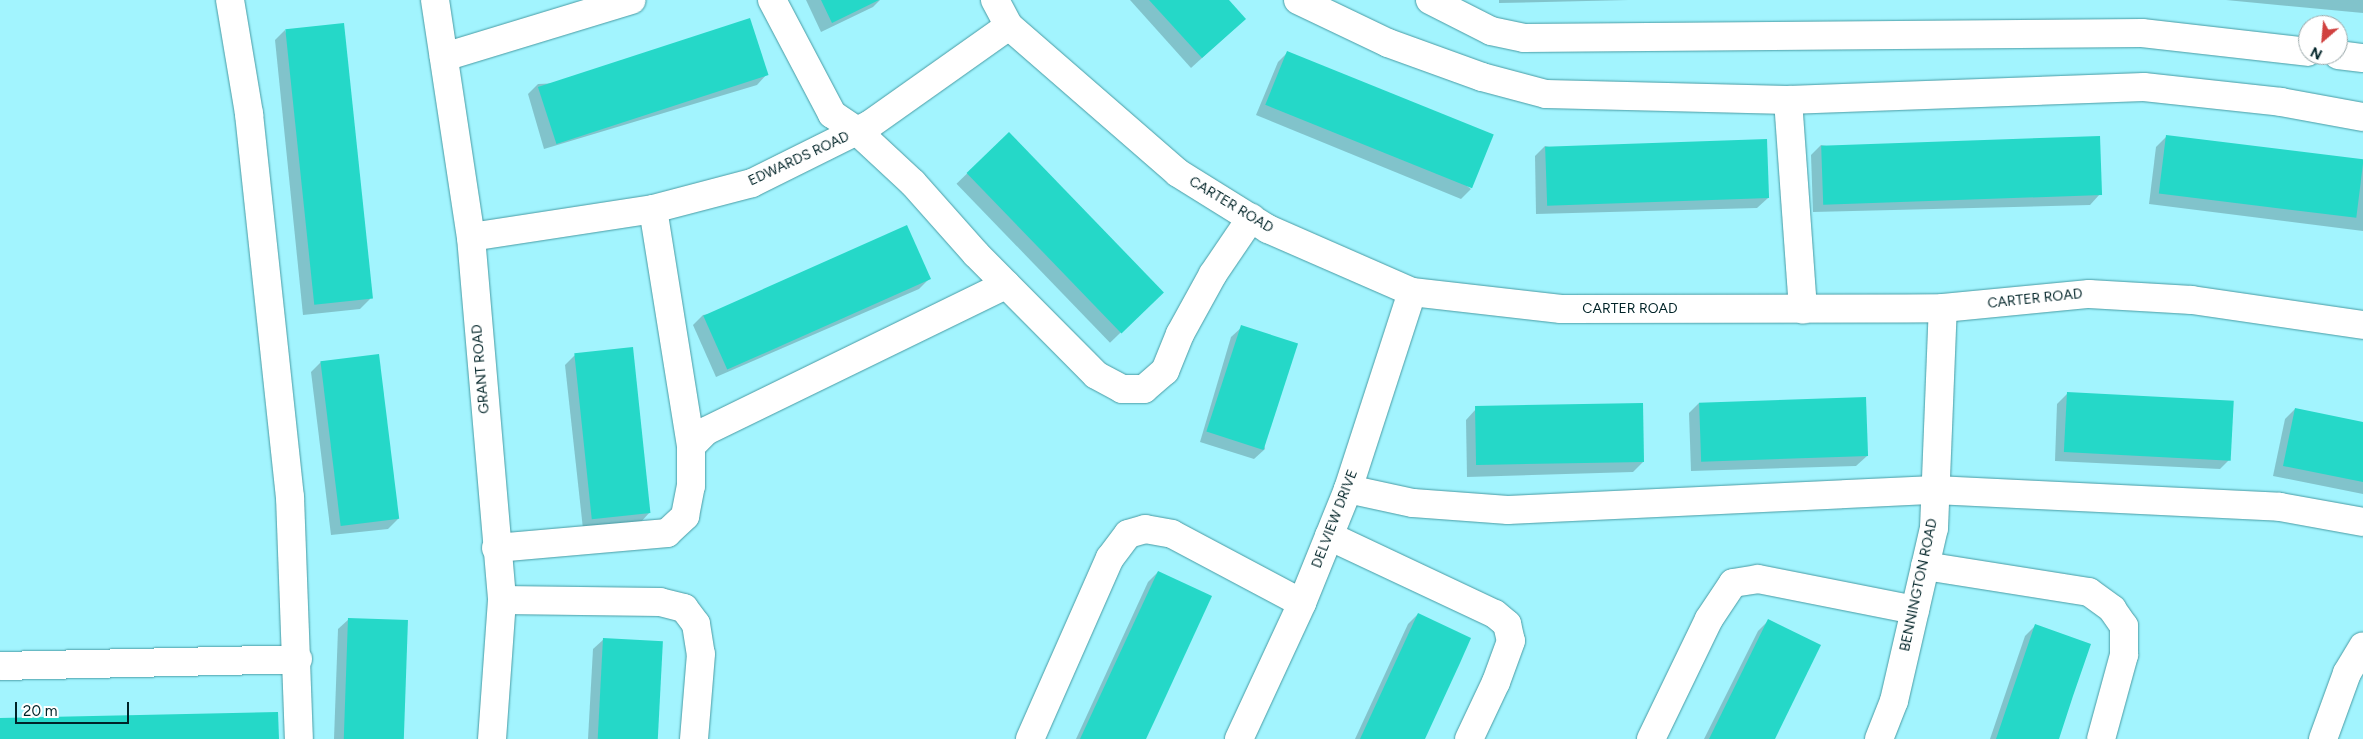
<!DOCTYPE html>
<style>
body{margin:0}
#map{position:relative;width:2363px;height:739px;overflow:hidden;background:#a2f4fe;font-family:Figtree,sans-serif}
div>[style]{position:absolute}
.shadow>*{inset:0;background:#0003;transform-origin:0 0}
.building>*{inset:0;background:#25d8c8;transform-origin:0 0}
.roads{filter:drop-shadow(0 0 1px #489ba4) drop-shadow(0 0 1px #489ba4)}
.minor>*{height:28px;margin:-14px;padding:0 14px;transform-origin:14px;border-radius:14px;background:#fff}
span{translate:-50% -50%;white-space:nowrap;text-align:center;line-height:1.15;-webkit-text-stroke:4px #fff;paint-order:stroke}
.street-label{font-size:14px;color:#002327}
.north{position:absolute;left:2298px;top:15px;width:50px;height:50px;box-sizing:border-box;background:#fff;border:1px solid #99a7a9;border-radius:50%;rotate:207deg;font-size:14px;font-weight:700;line-height:20px;text-align:center;color:#002327}
.north::after{content:'';display:block;margin:auto;width:18px;height:22px;background:#d0413f;clip-path:polygon(50% 0,100% 100%,50% 72%,0 100%)}
.scale{position:absolute;left:15px;top:702px;width:114px;height:22px;box-sizing:border-box;border:2px solid #002327;border-top:0;padding-left:6px;font-size:15px;line-height:18px;white-space:nowrap;color:#002327;-webkit-text-stroke:4px #fff;paint-order:stroke}
</style>
<div id="map">
<div class="shadow">
<i style="clip-path:polygon(806px 0,880px 0,873px 7px,821px 32px)"></i>
<i style="clip-path:polygon(1130px 0,1227px 0,1234px 29px,1191px 68px)"></i>
<i style="clip-path:polygon(1499px 0,1629px 0,1499px 3px)"></i>
<i style="clip-path:polygon(2226px 0,2363px 0,2363px 13px)"></i>
<i style="clip-path:polygon(285px 30px,370px 299px,360px 309px,303px 315px,275px 40px)"></i>
<i style="clip-path:polygon(1288px 52px,1471px 189px,1461px 199px,1256px 115px,1278px 62px)"></i>
<i style="clip-path:polygon(767px 74px,757px 85px,544px 149px,528px 94px,538px 84px)"></i>
<i style="left:1009px;top:133px;width:221px;height:73px;rotate:46deg"></i>
<i style="clip-path:polygon(2166px 137px,2363px 162px,2363px 231px,2149px 204px,2156px 147px)"></i>
<i style="clip-path:polygon(1821px 145px,2100px 194px,2090px 205px,1813px 212px,1811px 155px)"></i>
<i style="clip-path:polygon(1545px 146px,1768px 198px,1757px 208px,1536px 214px,1535px 156px)"></i>
<i style="clip-path:polygon(930px 278px,919px 289px,716px 377px,693px 325px,703px 315px)"></i>
<i style="clip-path:polygon(1242px 327px,1265px 449px,1254px 459px,1200px 442px,1231px 337px)"></i>
<i style="clip-path:polygon(575px 355px,650px 512px,640px 523px,583px 529px,565px 365px)"></i>
<i style="clip-path:polygon(321px 362px,398px 519px,388px 529px,331px 535px,311px 372px)"></i>
<i style="clip-path:polygon(2067px 394px,2230px 459px,2220px 469px,2055px 461px,2057px 404px)"></i>
<i style="clip-path:polygon(1699px 403px,1867px 456px,1856px 466px,1691px 471px,1689px 413px)"></i>
<i style="clip-path:polygon(1476px 409px,1643px 462px,1633px 472px,1467px 477px,1466px 420px)"></i>
<i style="clip-path:polygon(2295px 409px,2363px 423px,2363px 494px,2273px 476px,2285px 419px)"></i>
<i style="clip-path:polygon(1158px 572px,1144px 739px,1076px 739px,1148px 582px)"></i>
<i style="clip-path:polygon(1418px 614px,1423px 739px,1355px 739px,1408px 624px)"></i>
<i style="clip-path:polygon(349px 619px,401px 739px,334px 739px,338px 629px)"></i>
<i style="clip-path:polygon(1768px 621px,1773px 739px,1704px 739px,1758px 631px)"></i>
<i style="clip-path:polygon(2035px 626px,2057px 739px,1990px 739px,2025px 636px)"></i>
<i style="clip-path:polygon(604px 639px,655px 739px,588px 739px,593px 649px)"></i>
</div>
<div class="building">
<i style="clip-path:polygon(821px 0,879px 0,832px 23px)"></i>
<i style="clip-path:polygon(1149px 0,1229px 0,1246px 19px,1202px 58px)"></i>
<i style="left:750px;top:18px;width:60px;height:223px;rotate:72deg"></i>
<i style="left:344px;top:23px;width:277px;height:59px;rotate:84deg"></i>
<i style="left:1287px;top:51px;width:223px;height:58px;rotate:22deg"></i>
<i style="left:1009px;top:132px;width:223px;height:59px;rotate:46deg"></i>
<i style="left:2166px;top:135px;width:199px;height:59px;rotate:7deg"></i>
<i style="left:2100px;top:136px;width:59px;height:279px;rotate:88deg"></i>
<i style="left:1767px;top:139px;width:59px;height:222px;rotate:88deg"></i>
<i style="left:907px;top:225px;width:59px;height:223px;rotate:66deg"></i>
<i style="left:1241px;top:325px;width:60px;height:112px;rotate:18deg"></i>
<i style="left:633px;top:347px;width:167px;height:59px;rotate:84deg"></i>
<i style="left:379px;top:354px;width:166px;height:59px;rotate:83deg"></i>
<i style="left:2067px;top:392px;width:167px;height:60px;rotate:3deg"></i>
<i style="left:1866px;top:397px;width:59px;height:167px;rotate:88deg"></i>
<i style="left:1643px;top:403px;width:59px;height:168px;rotate:89deg"></i>
<i style="clip-path:polygon(2295px 408px,2363px 422px,2363px 482px,2283px 466px)"></i>
<i style="clip-path:polygon(1158px 571px,1212px 596px,1154px 722px,1146px 739px,1080px 739px)"></i>
<i style="clip-path:polygon(1418px 613px,1471px 638px,1460px 663px,1425px 739px,1360px 739px)"></i>
<i style="left:348px;top:618px;width:60px;height:121px;rotate:2deg"></i>
<i style="clip-path:polygon(1768px 619px,1821px 645px,1775px 739px,1709px 739px)"></i>
<i style="clip-path:polygon(2035px 624px,2091px 644px,2073px 696px,2059px 739px,1996px 739px)"></i>
<i style="left:603px;top:638px;width:60px;height:101px;rotate:3deg"></i>
<i style="clip-path:polygon(278px 712px,279px 739px,0 739px,0 718px)"></i>
</div>
<div class="roads">
<div class="minor">
<i style="left:230px;top:0;width:116px;rotate:80.5deg"></i>
<i style="left:249px;top:114px;width:385px;rotate:83.9deg"></i>
<i style="left:290px;top:497px;width:242px;rotate:87.9deg"></i>
<i style="left:435px;top:0;width:240px;rotate:81.4deg"></i>
<i style="left:471px;top:237px;width:364px;rotate:85.1deg"></i>
<i style="left:502px;top:600px;width:139px;rotate:94.1deg"></i>
<i style="left:772px;top:0;width:129px;rotate:62.2deg"></i>
<i style="left:832px;top:114px;width:30px;rotate:34deg"></i>
<i style="left:857px;top:131px;width:76px;rotate:42.9deg"></i>
<i style="left:913px;top:183px;width:95px;rotate:48.4deg"></i>
<i style="left:976px;top:254px;width:170px;rotate:45.2deg"></i>
<i style="left:1096px;top:375px;width:30px;rotate:28deg"></i>
<i style="left:1122px;top:389px;width:22px"></i>
<i style="left:1144px;top:389px;width:28px;rotate:-41deg"></i>
<i style="left:1165px;top:371px;width:40px;rotate:-68deg"></i>
<i style="left:1180px;top:334px;width:68px;rotate:-61.2deg"></i>
<i style="left:1213px;top:274px;width:68px;rotate:-55.8deg"></i>
<i style="left:995px;top:0;width:30px;rotate:62deg"></i>
<i style="left:1009px;top:26px;width:224px;rotate:41deg"></i>
<i style="left:1178px;top:173px;width:106px;rotate:31.9deg"></i>
<i style="left:1268px;top:229px;width:157px;rotate:23.6deg"></i>
<i style="left:1412px;top:292px;width:150px;rotate:6.5deg"></i>
<i style="left:1561px;top:309px;width:382px;rotate:-0.1deg"></i>
<i style="left:1943px;top:308px;width:147px;rotate:-5.5deg"></i>
<i style="left:2089px;top:294px;width:103px;rotate:3.3deg"></i>
<i style="left:2192px;top:300px;width:173px;rotate:8.3deg"></i>
<i style="left:1298px;top:0;width:100px;rotate:25.5deg"></i>
<i style="left:1388px;top:43px;width:100px;rotate:19.9deg"></i>
<i style="left:1482px;top:77px;width:66px;rotate:14.9deg"></i>
<i style="left:1546px;top:94px;width:242px;rotate:1.4deg"></i>
<i style="left:1788px;top:100px;width:356px;rotate:-2.1deg"></i>
<i style="left:2144px;top:87px;width:138px;rotate:6.2deg"></i>
<i style="left:2281px;top:102px;width:83px;rotate:10.4deg"></i>
<i style="left:1430px;top:0;width:68px;rotate:26.9deg"></i>
<i style="left:1491px;top:31px;width:34px;rotate:12deg"></i>
<i style="left:1524px;top:38px;width:618px;rotate:-0.46deg"></i>
<i style="left:2142px;top:33px;width:167px;rotate:6.5deg"></i>
<i style="left:2338px;top:55px;width:25px;rotate:7deg"></i>
<i style="left:444px;top:57px;width:196px;rotate:-16.9deg"></i>
<i style="left:1788px;top:100px;width:210px;rotate:85.9deg"></i>
<i style="left:471px;top:237px;width:184px;rotate:-8.7deg"></i>
<i style="left:653px;top:209px;width:102px;rotate:-14.7deg"></i>
<i style="left:752px;top:183px;width:131px;rotate:-26.4deg"></i>
<i style="left:869px;top:125px;width:171px;rotate:-35.3deg"></i>
<i style="left:691px;top:446px;width:21px;rotate:-45deg"></i>
<i style="left:706px;top:431px;width:334px;rotate:-26deg"></i>
<i style="left:1348px;top:489px;width:66px;rotate:12.2deg"></i>
<i style="left:1413px;top:503px;width:95px;rotate:4.2deg"></i>
<i style="left:1508px;top:510px;width:427px;rotate:-2.7deg"></i>
<i style="left:1935px;top:490px;width:345px;rotate:2.8deg"></i>
<i style="left:2280px;top:507px;width:84px;rotate:10.2deg"></i>
<i style="left:1329px;top:536px;width:183px;rotate:25.2deg"></i>
<i style="left:1495px;top:614px;width:16px;rotate:40deg"></i>
<i style="left:1507px;top:624px;width:17px;rotate:77deg"></i>
<i style="left:1511px;top:641px;width:44px;rotate:110.1deg"></i>
<i style="left:1496px;top:682px;width:63px;rotate:115.3deg"></i>
<i style="left:496px;top:548px;width:172px;rotate:-5deg"></i>
<i style="left:667px;top:533px;width:25px;rotate:-43deg"></i>
<i style="left:685px;top:516px;width:31px;rotate:-79deg"></i>
<i style="left:691px;top:486px;width:40px;rotate:-90deg"></i>
<i style="left:691px;top:446px;width:240px;rotate:-99.1deg"></i>
<i style="left:1925px;top:566px;width:166px;rotate:9deg"></i>
<i style="left:2089px;top:592px;width:29px;rotate:36deg"></i>
<i style="left:2112px;top:609px;width:21px;rotate:55deg"></i>
<i style="left:2124px;top:626px;width:29px;rotate:90deg"></i>
<i style="left:2124px;top:655px;width:87px;rotate:105.3deg"></i>
<i style="left:502px;top:600px;width:158px;rotate:0.7deg"></i>
<i style="left:660px;top:602px;width:25px;rotate:14deg"></i>
<i style="left:684px;top:608px;width:20px;rotate:53deg"></i>
<i style="left:696px;top:624px;width:30px;rotate:81deg"></i>
<i style="left:701px;top:654px;width:85px;rotate:94.7deg"></i>
<i style="left:0;top:666px;width:298px;rotate:-1.3deg"></i>
<i style="left:1030px;top:739px;width:198px;rotate:-66.2deg"></i>
<i style="left:1110px;top:558px;width:30px;rotate:-53deg"></i>
<i style="left:1128px;top:534px;width:18px;rotate:-16deg"></i>
<i style="left:1145px;top:529px;width:27px;rotate:10deg"></i>
<i style="left:1172px;top:534px;width:147px;rotate:28deg"></i>
<i style="left:1239px;top:739px;width:150px;rotate:-65.1deg"></i>
<i style="left:1302px;top:603px;width:123px;rotate:-68deg"></i>
<i style="left:1348px;top:489px;width:207px;rotate:-72deg"></i>
<i style="left:1651px;top:739px;width:133px;rotate:-64.2deg"></i>
<i style="left:1709px;top:619px;width:43px;rotate:-56.3deg"></i>
<i style="left:1733px;top:583px;width:25px;rotate:-9deg"></i>
<i style="left:1758px;top:579px;width:160px;rotate:11.2deg"></i>
<i style="left:1879px;top:739px;width:41px;rotate:-68.5deg"></i>
<i style="left:1894px;top:701px;width:178px;rotate:-77deg"></i>
<i style="left:1934px;top:528px;width:220px;rotate:-87.7deg"></i>
<i style="left:2323px;top:739px;width:70px;rotate:-70deg"></i>
<i style="left:2347px;top:673px;width:31px;rotate:-59deg"></i>
</div>
</div>
<div class="street-label">
<span style="left:799px;top:159px;rotate:-25deg">EDWARDS ROAD</span>
<span style="left:1231px;top:205px;rotate:31deg">CARTER ROAD</span>
<span style="left:2035px;top:299px;rotate:-6deg">CARTER ROAD</span>
<span style="left:1630px;top:309px">CARTER ROAD</span>
<span style="left:481px;top:369px;rotate:-95deg">GRANT ROAD</span>
<span style="left:1335px;top:519px;rotate:-69deg">DELVIEW DRIVE</span>
<span style="left:1919px;top:585px;rotate:-78deg">BENNINGTON ROAD</span>
</div>
<div class="north">N</div>
<div class="scale">20 m</div>
</div>
